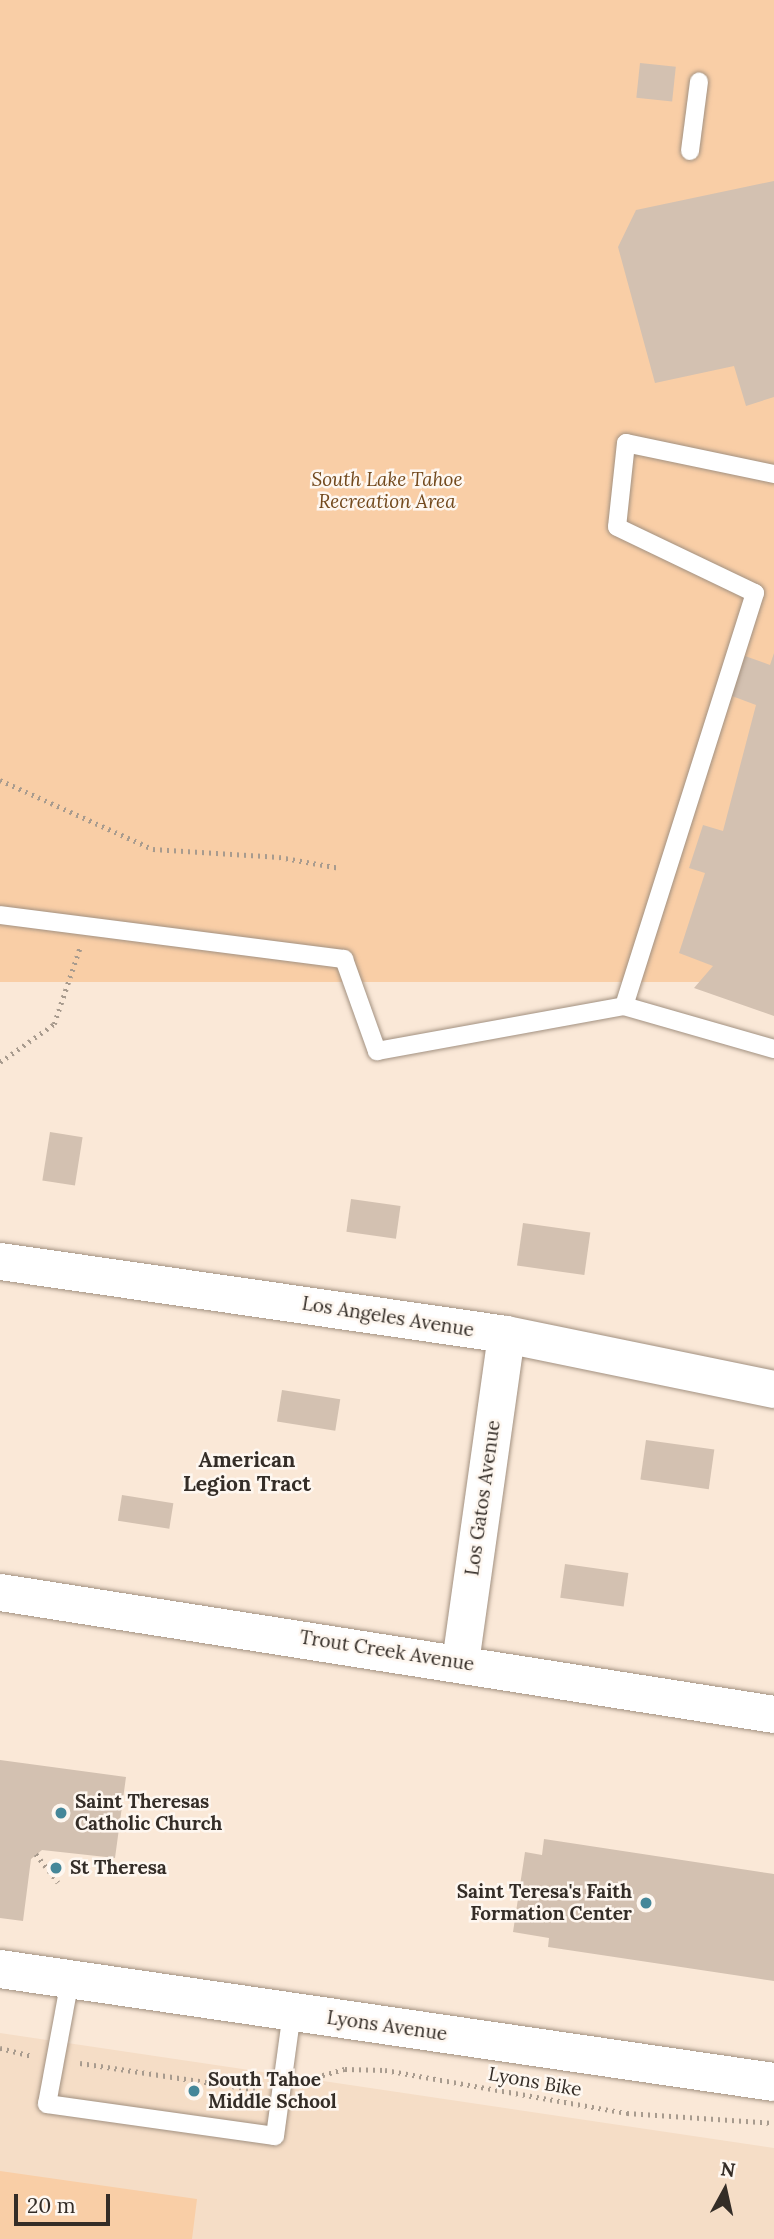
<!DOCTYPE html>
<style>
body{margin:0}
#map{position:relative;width:774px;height:2239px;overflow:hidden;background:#fae8d7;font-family:Lora,serif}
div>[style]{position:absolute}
.built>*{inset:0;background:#f5ddc6}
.green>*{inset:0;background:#f9cea6;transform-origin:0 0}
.building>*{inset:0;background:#d3c1b1;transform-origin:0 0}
.path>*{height:4.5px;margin-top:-2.25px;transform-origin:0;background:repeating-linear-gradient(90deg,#a89b8e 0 2px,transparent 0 7px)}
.roads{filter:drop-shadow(0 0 2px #a29181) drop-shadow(0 0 2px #a29181)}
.lane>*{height:18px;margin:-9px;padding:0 9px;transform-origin:9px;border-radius:9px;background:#fff}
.street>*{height:37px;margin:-18.5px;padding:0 18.5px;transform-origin:18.5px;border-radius:18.5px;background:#fff}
.secondary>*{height:38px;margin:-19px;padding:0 19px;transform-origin:19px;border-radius:19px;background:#fff}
.dots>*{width:19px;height:19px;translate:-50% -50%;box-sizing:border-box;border:4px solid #fef7f0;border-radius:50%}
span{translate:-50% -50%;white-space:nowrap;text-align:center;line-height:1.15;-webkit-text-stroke:5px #fef7f0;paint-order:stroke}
.park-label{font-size:19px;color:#72491d;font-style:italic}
.street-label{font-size:19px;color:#342d27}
.poi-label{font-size:19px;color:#342d27;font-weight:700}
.left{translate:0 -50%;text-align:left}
.right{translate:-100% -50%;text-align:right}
.neighbourhood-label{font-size:21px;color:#342d27;font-weight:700}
.north{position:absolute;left:690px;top:2155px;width:70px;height:70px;-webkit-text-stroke:5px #fef7f0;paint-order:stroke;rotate:8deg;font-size:19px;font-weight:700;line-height:28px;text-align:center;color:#342d27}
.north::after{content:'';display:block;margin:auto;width:24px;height:32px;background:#342d27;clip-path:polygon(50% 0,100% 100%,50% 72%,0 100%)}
.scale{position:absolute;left:14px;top:2194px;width:96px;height:32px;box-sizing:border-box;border:4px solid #342d27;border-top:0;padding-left:9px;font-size:21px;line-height:24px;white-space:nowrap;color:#342d27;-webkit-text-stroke:5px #fef7f0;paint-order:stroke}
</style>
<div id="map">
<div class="built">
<i style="clip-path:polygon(0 2033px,774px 2148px,774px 2239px,0 2239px)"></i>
</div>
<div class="green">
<i style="left:0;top:0;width:774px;height:982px"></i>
<i style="clip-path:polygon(0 2171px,197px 2199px,192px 2239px,0 2239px)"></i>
</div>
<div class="building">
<i style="left:640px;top:63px;width:36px;height:35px;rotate:6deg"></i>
<i style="clip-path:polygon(774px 181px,774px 397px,746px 406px,734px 366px,655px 383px,618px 247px,636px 210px)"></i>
<i style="clip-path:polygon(774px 653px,774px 1016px,694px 988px,713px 966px,679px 953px,705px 873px,689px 868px,703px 825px,723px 831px,756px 705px,732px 696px,745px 656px,770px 665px)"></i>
<i style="left:50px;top:1132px;width:33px;height:49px;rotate:9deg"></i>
<i style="left:351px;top:1199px;width:50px;height:33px;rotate:8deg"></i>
<i style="left:523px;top:1223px;width:68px;height:43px;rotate:8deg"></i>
<i style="left:282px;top:1390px;width:59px;height:32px;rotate:9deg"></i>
<i style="left:646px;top:1440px;width:69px;height:40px;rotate:8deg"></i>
<i style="left:122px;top:1495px;width:52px;height:26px;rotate:9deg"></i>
<i style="left:565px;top:1564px;width:64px;height:34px;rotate:8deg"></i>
<i style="clip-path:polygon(0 1760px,126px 1777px,115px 1858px,42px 1850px,31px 1859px,23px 1921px,0 1918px)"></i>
<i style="clip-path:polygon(544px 1839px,774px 1874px,774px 1981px,548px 1947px,549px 1938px,513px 1932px,525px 1852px,542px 1855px)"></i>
</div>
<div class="path">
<i style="left:0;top:780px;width:168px;rotate:24.3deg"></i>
<i style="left:153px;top:849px;width:126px;rotate:3.6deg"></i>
<i style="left:279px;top:857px;width:62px;rotate:10.2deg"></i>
<i style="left:0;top:1062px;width:66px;rotate:-35.1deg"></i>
<i style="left:54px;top:1024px;width:81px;rotate:-71.3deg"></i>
<i style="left:36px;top:1854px;width:36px;rotate:52deg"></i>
<i style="left:0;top:2048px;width:34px;rotate:14deg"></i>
<i style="left:80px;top:2063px;width:181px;rotate:8.6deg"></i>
<i style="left:309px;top:2079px;width:37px;rotate:-16deg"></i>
<i style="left:345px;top:2069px;width:40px;rotate:1.4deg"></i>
<i style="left:385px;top:2070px;width:246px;rotate:10.1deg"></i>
<i style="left:627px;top:2113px;width:147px;rotate:3.9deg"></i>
</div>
<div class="roads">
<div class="lane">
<i style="left:690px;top:151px;width:70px;rotate:-82.6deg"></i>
<i style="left:774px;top:474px;width:151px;rotate:-168.2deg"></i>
<i style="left:626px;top:443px;width:84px;rotate:96.1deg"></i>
<i style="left:617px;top:527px;width:153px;rotate:25.6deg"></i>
<i style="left:755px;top:593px;width:433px;rotate:107.6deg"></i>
<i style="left:624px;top:1006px;width:156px;rotate:16deg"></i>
<i style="left:0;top:915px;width:347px;rotate:7.3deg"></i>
<i style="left:344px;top:959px;width:98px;rotate:70.3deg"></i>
<i style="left:377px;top:1051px;width:251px;rotate:-10.3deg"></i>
<i style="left:70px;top:1980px;width:126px;rotate:100.5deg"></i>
<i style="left:47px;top:2104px;width:230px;rotate:8deg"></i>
<i style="left:275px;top:2136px;width:125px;rotate:-82.2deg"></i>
</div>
<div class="street">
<i style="left:0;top:1261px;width:511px;rotate:8.21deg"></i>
<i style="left:506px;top:1334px;width:274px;rotate:11.6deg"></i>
<i style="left:0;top:1592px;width:784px;rotate:8.96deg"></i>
<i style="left:460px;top:1662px;width:331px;rotate:-82deg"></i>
</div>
<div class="secondary">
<i style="left:0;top:1969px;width:782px;rotate:8.31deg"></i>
</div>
</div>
<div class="dots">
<i style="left:61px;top:1813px;background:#458799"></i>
<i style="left:56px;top:1868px;background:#458799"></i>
<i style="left:646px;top:1903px;background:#458799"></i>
<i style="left:194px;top:2091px;background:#458799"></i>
</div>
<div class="park-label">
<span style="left:387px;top:491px">South Lake Tahoe<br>Recreation Area</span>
</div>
<div class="street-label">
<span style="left:388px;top:1317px;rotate:9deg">Los Angeles Avenue</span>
<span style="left:483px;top:1498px;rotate:-82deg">Los Gatos Avenue</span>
<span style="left:387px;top:1651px;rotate:9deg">Trout Creek Avenue</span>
<span style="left:387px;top:2026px;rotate:8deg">Lyons Avenue</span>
<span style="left:535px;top:2082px;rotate:10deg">Lyons Bike</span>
</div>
<div class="poi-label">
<span class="left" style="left:75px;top:1813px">Saint Theresas<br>Catholic Church</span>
<span class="left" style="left:70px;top:1868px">St Theresa</span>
<span class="right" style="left:632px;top:1903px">Saint Teresa's Faith<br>Formation Center</span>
<span class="left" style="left:208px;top:2091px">South Tahoe<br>Middle School</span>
</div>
<div class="neighbourhood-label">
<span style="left:247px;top:1472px">American<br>Legion Tract</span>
</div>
<div class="north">N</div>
<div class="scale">20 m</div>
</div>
